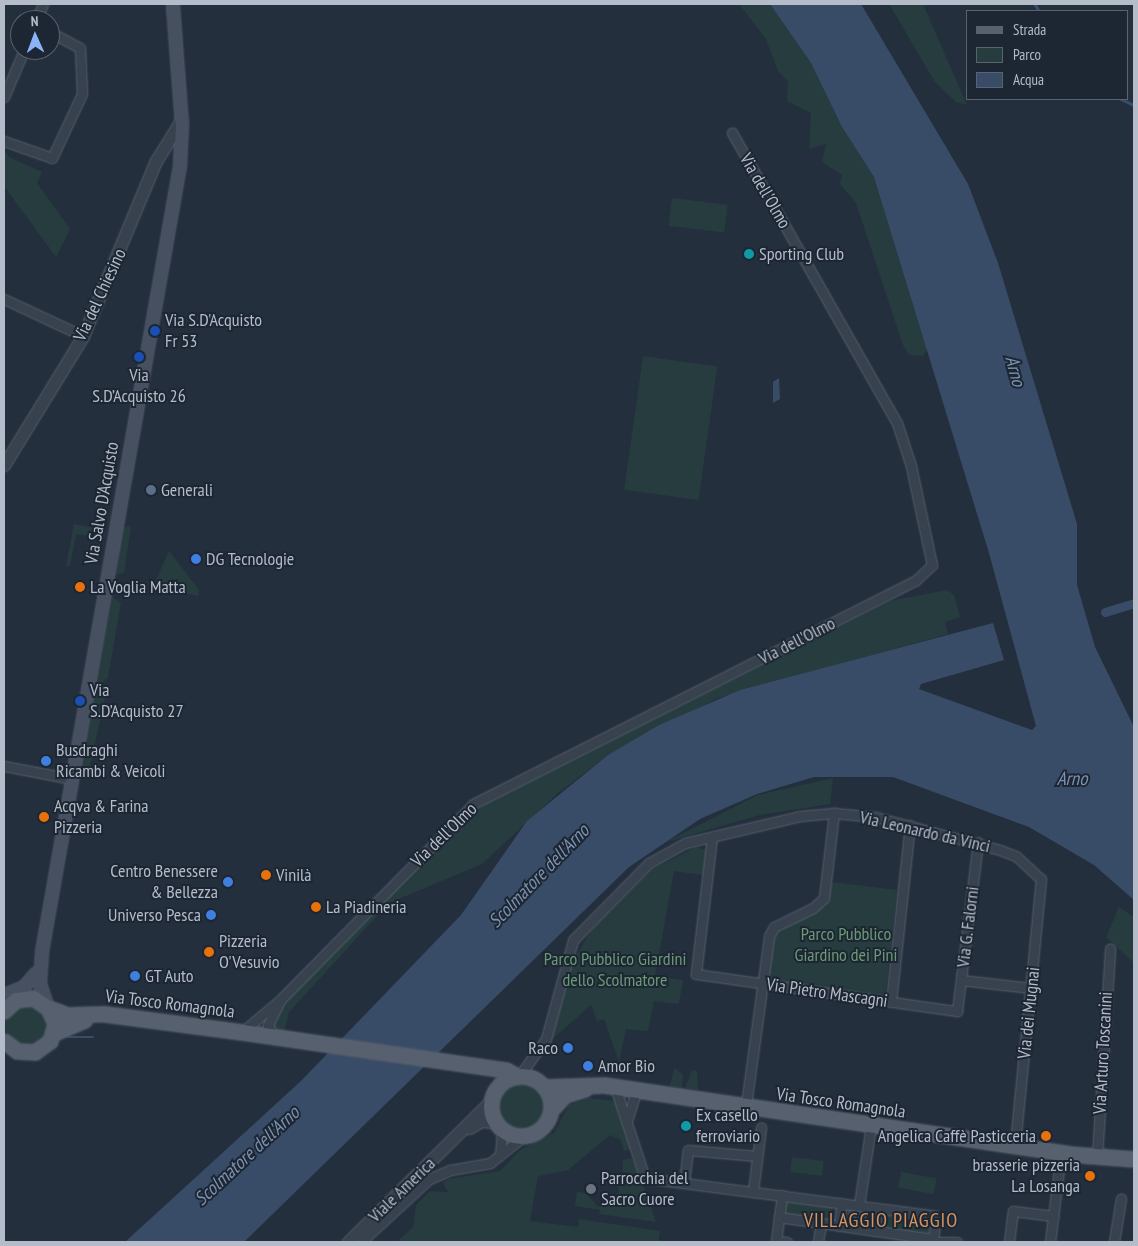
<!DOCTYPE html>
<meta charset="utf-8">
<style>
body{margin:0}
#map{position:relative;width:1138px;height:1246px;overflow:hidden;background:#242f3e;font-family:"PT Sans Narrow",sans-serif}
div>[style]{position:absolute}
.green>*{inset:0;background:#263c3f;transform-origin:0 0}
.round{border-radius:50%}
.water>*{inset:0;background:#394c67;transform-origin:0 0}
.stream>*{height:2.5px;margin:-1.25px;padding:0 1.25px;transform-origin:1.25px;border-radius:1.25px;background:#394c67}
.canal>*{height:9px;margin:-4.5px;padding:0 4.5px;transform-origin:4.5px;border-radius:4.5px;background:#394c67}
.roads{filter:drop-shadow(0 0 1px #565f6c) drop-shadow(0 0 1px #565f6c)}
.minor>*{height:9px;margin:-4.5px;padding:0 4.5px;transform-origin:4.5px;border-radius:4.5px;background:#38414e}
.tertiary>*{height:11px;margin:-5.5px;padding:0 5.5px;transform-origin:5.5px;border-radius:5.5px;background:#38414e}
.secondary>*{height:12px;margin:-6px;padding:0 6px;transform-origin:6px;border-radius:6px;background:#465061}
.primary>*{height:15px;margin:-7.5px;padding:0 7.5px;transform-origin:7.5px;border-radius:7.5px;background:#56606e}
.primary>.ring{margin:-7.5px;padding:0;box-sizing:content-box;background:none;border:15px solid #56606e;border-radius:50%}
.dots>*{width:14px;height:14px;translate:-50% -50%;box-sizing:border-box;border:2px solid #1d2633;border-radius:50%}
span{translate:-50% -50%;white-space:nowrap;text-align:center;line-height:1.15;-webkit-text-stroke:4px #1d2633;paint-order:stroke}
.street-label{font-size:18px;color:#b4bcc9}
.poi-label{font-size:18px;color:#b4bcc9}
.left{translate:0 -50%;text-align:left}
.right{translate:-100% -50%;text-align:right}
.park-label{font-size:18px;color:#6b9a76}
.water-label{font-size:19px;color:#7c92b1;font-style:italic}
.quarter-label{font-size:20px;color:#d59563;letter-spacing:1px}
.frame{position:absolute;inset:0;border:5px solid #b4bcc9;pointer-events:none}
.legend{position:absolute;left:966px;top:10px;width:162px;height:90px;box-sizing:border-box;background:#1d2633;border:1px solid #59626f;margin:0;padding:6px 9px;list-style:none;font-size:15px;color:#b4bcc9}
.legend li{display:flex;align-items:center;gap:10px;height:25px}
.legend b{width:25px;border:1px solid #59626f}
.north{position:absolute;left:10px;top:10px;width:50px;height:50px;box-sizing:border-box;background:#1d2633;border:1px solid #59626f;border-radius:50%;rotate:358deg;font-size:14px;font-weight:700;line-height:20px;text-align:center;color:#b4bcc9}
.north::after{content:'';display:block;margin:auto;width:18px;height:22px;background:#8ab4f8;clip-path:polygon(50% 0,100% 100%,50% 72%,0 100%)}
</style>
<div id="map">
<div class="green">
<i style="clip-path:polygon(739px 4px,770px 4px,811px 63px,842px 127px,874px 177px,928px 349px,923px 356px,909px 355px,903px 345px,856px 203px,840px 184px,842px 175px,822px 162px,826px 144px,809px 149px,811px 113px,787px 101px,788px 81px,778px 71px,766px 39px)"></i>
<i style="clip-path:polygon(889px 4px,923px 4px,967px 105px,956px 102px,935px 82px)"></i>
<i style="clip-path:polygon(4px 150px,9px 157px,42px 172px,37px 183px,70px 229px,56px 257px,4px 186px)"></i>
<i style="left:672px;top:198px;width:56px;height:28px;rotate:7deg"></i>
<i style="left:643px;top:356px;width:75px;height:135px;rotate:8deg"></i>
<i style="clip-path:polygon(74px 524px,106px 530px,104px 539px,76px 534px,70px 566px,66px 566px)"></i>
<i style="clip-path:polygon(131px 526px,124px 573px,116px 575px,122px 527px)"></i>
<i style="clip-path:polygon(169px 551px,199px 590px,198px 596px,153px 587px)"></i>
<i style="clip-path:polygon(947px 590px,954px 595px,960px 617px,945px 622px,948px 634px,718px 698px,608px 755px,558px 793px,482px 864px,389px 903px,289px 1012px,284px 1033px,274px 1030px,274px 1021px,286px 1001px,442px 842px,484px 805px,890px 601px)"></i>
<i style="clip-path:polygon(112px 597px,121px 603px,108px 677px,102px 683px,107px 689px,88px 775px,81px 767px)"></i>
<i style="clip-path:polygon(833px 778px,830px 804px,760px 815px,666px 842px,758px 795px)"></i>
<i style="clip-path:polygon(696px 847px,707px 850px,703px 875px,674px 871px,655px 976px,683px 980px,679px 1004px,654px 1001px,648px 1031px,626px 1029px,619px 1062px,604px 1019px,597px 1021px,591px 1005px,548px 1043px,574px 959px,591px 931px,653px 869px)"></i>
<i style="clip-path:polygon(832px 882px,897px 890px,885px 998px,766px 981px,773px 934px,826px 904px)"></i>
<i style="clip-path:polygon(1119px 907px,1134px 917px,1134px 963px,1106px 937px)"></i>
<i class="round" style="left:5px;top:1003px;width:44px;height:44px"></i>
<i style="clip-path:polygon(674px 1068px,683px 1074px,682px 1088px,670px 1086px)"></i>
<i style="clip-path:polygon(692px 1070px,697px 1071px,698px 1090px,685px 1088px)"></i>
<i class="round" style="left:497px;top:1082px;width:48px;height:48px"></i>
<i style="clip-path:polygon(588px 1098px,616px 1101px,631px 1149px,624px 1151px,620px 1139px,610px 1135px,568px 1170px,538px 1176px,530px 1221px,578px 1227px,579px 1219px,660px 1231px,658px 1242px,397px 1242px,413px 1227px,416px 1205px,430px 1191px,448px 1192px,443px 1183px,448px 1179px,500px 1171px,520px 1150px,554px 1133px,569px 1105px)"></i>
<i style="left:792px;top:1157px;width:32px;height:15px;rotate:7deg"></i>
<i style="clip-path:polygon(632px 1158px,638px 1172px,639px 1174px,622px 1172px,623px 1160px)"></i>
<i style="left:901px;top:1172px;width:36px;height:16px;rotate:10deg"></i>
<i style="clip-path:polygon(621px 1176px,641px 1180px,656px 1222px,599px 1214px,600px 1210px,575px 1206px,577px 1191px,587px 1194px,598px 1207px,612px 1202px,619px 1192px,615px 1178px)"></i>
<i style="left:784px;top:1198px;width:49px;height:17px;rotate:8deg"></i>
<i style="left:886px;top:1212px;width:45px;height:18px;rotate:8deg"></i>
</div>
<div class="water">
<i style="clip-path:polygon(770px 4px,861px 4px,968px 184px,998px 263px,1077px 524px,1077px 585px,1095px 647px,1134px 727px,1134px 900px,1094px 865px,1029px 827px,893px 777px,814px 777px,757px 794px,700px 819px,629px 867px,244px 1242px,125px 1242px,301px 1081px,461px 915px,527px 821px,608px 755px,659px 725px,740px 690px,993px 623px,1004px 660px,921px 684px,919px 689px,1032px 730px,1036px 726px,989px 553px,874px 177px,842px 127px,811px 63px)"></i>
<i style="clip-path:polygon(779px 378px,780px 399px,773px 403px,773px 382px)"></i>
<i style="left:849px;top:1208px;width:19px;height:10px;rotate:9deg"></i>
</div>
<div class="stream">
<i style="left:1035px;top:4px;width:8px;rotate:60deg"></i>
<i style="left:1121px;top:99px;width:14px;rotate:25deg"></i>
<i style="left:68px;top:1037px;width:25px"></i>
</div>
<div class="canal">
<i style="left:1105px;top:612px;width:30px;rotate:-17deg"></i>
</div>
<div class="roads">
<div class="minor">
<i style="left:36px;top:20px;width:17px;rotate:-66deg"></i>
<i style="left:4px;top:97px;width:51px;rotate:-66.9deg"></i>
<i style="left:4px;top:141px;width:51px;rotate:19.5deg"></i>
<i style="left:52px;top:158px;width:71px;rotate:-64.9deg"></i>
<i style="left:82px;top:94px;width:46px;rotate:-92.5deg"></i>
<i style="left:80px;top:48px;width:34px;rotate:-152deg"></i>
<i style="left:4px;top:299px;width:87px;rotate:25.1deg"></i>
<i style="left:4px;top:766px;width:69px;rotate:10.8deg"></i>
<i style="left:712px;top:837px;width:138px;rotate:96.7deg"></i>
<i style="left:696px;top:974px;width:264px;rotate:8.1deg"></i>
<i style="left:957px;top:1011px;width:170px;rotate:-82.9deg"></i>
<i style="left:961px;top:980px;width:70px;rotate:6.5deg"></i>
<i style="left:891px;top:1002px;width:178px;rotate:-83.9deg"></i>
<i style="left:242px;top:1032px;width:51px;rotate:-40.2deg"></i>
<i style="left:281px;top:999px;width:274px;rotate:-45.4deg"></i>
<i style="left:473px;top:804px;width:495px;rotate:-26.8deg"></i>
<i style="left:915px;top:581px;width:23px;rotate:-43deg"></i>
<i style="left:932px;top:565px;width:101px;rotate:-102deg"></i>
<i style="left:911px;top:466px;width:45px;rotate:-108deg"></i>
<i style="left:897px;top:423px;width:334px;rotate:-119.6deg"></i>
<i style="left:274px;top:1037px;width:13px;rotate:-117deg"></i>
<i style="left:268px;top:1025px;width:25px;rotate:-64deg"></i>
<i style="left:519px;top:1076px;width:46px;rotate:-53.9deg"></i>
<i style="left:546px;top:1039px;width:103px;rotate:-74.7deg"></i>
<i style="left:573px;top:940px;width:108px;rotate:-45.4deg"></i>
<i style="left:649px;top:863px;width:41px;rotate:-29.1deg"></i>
<i style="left:685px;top:843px;width:118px;rotate:-13.2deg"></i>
<i style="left:800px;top:816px;width:34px;rotate:-5deg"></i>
<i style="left:834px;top:813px;width:42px;rotate:5.4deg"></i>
<i style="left:876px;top:817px;width:128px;rotate:14.9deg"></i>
<i style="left:1000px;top:850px;width:17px;rotate:21deg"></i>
<i style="left:1016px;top:856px;width:34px;rotate:43deg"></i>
<i style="left:1041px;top:879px;width:268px;rotate:95.6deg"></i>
<i style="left:617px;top:1093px;width:89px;rotate:71.8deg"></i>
<i style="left:645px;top:1178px;width:293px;rotate:7.4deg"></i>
<i style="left:936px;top:1216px;width:23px;rotate:97deg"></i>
<i style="left:933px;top:1239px;width:156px;rotate:-171.9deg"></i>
<i style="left:746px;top:1105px;width:171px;rotate:-82.2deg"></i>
<i style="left:769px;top:936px;width:10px;rotate:-61deg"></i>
<i style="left:774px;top:927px;width:43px;rotate:-26deg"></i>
<i style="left:813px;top:908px;width:15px;rotate:-42deg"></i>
<i style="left:824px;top:898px;width:86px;rotate:-83.3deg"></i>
<i style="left:628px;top:1118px;width:24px;rotate:-73deg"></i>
<i style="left:500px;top:1155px;width:25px;rotate:-85deg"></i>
<i style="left:1097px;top:1157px;width:209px;rotate:-86.4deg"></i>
<i style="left:684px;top:1182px;width:32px;rotate:-83deg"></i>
<i style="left:688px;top:1150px;width:69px;rotate:5deg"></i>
<i style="left:753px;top:1191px;width:64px;rotate:-82.8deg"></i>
<i style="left:782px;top:1195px;width:46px;rotate:97.4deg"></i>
<i style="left:776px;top:1241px;width:11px;rotate:5deg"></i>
<i style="left:859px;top:1205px;width:80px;rotate:-81.4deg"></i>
<i style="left:839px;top:1226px;width:23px;rotate:-83deg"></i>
<i style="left:875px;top:1231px;width:23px;rotate:-83deg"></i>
<i style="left:363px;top:1240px;width:90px;rotate:-42.7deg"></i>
<i style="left:429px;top:1179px;width:23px;rotate:-23deg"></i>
<i style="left:450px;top:1170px;width:41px;rotate:-9.9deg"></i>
<i style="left:490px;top:1163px;width:43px;rotate:-38.5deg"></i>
<i style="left:818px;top:1242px;width:19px;rotate:-81deg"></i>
<i style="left:932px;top:1242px;width:25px"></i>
<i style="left:1009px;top:1242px;width:31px;rotate:-83deg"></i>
<i style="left:1013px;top:1211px;width:41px;rotate:7deg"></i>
<i style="left:1050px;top:1242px;width:90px;rotate:-83deg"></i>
<i style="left:1114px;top:1242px;width:44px;rotate:-80.8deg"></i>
</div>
<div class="tertiary">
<i style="left:4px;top:465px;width:151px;rotate:-58.5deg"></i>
<i style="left:83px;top:336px;width:190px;rotate:-67.4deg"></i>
<i style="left:156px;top:161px;width:49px;rotate:-58.2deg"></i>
<i style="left:469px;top:1128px;width:14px;rotate:-30deg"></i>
<i style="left:481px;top:1121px;width:15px;rotate:4deg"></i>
<i style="left:348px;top:1242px;width:204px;rotate:-44.6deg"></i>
</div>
<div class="secondary">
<i style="left:4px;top:995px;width:22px;rotate:-22deg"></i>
<i style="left:24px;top:987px;width:18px;rotate:-49deg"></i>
<i style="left:48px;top:1008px;width:26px;rotate:-108deg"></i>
<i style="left:40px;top:983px;width:31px;rotate:-86deg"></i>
<i style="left:42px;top:952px;width:798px;rotate:-80.04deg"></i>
<i style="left:180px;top:166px;width:41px;rotate:-87.2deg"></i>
<i style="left:182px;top:125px;width:121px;rotate:-94.3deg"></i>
</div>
<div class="primary">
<i style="left:49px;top:1008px;width:19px;rotate:21deg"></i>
<i style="left:67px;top:1015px;width:38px;rotate:-2deg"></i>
<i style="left:105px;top:1014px;width:138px;rotate:7.5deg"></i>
<i style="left:242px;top:1032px;width:267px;rotate:8.2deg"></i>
<i style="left:506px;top:1070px;width:13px;rotate:29deg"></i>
<i style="left:4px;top:1011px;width:16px;rotate:-43deg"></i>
<i style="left:16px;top:1000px;width:17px;rotate:-7deg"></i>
<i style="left:33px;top:998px;width:18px;rotate:34deg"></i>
<i style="left:48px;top:1008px;width:17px;rotate:66deg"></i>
<i style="left:55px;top:1024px;width:18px;rotate:106deg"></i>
<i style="left:50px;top:1041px;width:19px;rotate:144deg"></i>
<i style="left:35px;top:1052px;width:18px;rotate:-177deg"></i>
<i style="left:17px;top:1051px;width:16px;rotate:-142deg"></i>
<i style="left:54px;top:1033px;width:33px;rotate:-23deg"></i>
<i class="ring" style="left:491px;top:1076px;width:45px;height:45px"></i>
<i style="left:544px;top:1087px;width:60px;rotate:-1.9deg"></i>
<i style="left:604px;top:1085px;width:470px;rotate:8.4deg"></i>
<i style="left:1069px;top:1154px;width:65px;rotate:4.4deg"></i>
<i style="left:551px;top:1110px;width:21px;rotate:-47deg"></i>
<i style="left:565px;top:1095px;width:21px;rotate:-17deg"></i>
</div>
</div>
<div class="dots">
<i style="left:749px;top:254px;background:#0f9aa8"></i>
<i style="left:155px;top:331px;background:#1a4fb4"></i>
<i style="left:139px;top:357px;background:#1a4fb4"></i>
<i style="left:151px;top:490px;background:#5c6f8a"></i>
<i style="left:196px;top:559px;background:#3f7fe0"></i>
<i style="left:80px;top:587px;background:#e8710a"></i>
<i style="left:80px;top:701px;background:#1a4fb4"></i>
<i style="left:46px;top:761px;background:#3f7fe0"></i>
<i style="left:44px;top:817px;background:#e8710a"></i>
<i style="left:266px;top:875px;background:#e8710a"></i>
<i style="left:228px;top:882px;background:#3f7fe0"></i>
<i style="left:316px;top:907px;background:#e8710a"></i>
<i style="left:211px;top:915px;background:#3f7fe0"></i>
<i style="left:209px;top:952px;background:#e8710a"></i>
<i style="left:135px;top:976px;background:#3f7fe0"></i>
<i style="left:568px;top:1048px;background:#3f7fe0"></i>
<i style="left:588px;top:1066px;background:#3f7fe0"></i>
<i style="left:686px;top:1126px;background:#0f9aa8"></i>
<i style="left:1046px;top:1136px;background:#e8710a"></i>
<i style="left:1090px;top:1176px;background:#e8710a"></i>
<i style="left:591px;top:1189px;background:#6b7280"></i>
</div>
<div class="street-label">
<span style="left:765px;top:191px;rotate:60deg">Via dell'Olmo</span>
<span style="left:100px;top:295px;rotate:-65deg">Via del Chiesino</span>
<span style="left:102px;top:503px;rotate:-80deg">Via Salvo D'Acquisto</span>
<span style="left:797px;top:641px;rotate:-27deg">Via dell'Olmo</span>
<span style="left:925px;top:832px;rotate:13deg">Via Leonardo da Vinci</span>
<span style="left:444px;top:835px;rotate:-44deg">Via dell'Olmo</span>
<span style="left:968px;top:927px;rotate:-83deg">Via G. Falorni</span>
<span style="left:827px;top:993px;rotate:8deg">Via Pietro Mascagni</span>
<span style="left:170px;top:1004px;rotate:7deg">Via Tosco Romagnola</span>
<span style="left:1029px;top:1013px;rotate:-84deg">Via dei Mugnai</span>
<span style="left:1103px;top:1053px;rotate:-87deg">Via Arturo Toscanini</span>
<span style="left:841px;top:1103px;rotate:8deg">Via Tosco Romagnola</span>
<span style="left:402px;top:1190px;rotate:-44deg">Viale America</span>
</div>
<div class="poi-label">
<span class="left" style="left:759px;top:254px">Sporting Club</span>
<span class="left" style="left:165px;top:331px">Via S.D'Acquisto<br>Fr 53</span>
<span style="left:139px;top:386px">Via<br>S.D’Acquisto 26</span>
<span class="left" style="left:161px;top:490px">Generali</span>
<span class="left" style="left:206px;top:559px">DG Tecnologie</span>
<span class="left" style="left:90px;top:587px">La Voglia Matta</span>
<span class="left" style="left:90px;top:701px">Via<br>S.D’Acquisto 27</span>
<span class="left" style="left:56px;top:761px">Busdraghi<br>Ricambi &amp; Veicoli</span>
<span class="left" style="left:54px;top:817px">Acqva &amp; Farina<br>Pizzeria</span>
<span class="right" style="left:218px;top:882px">Centro Benessere<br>&amp; Bellezza</span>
<span class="left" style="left:276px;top:875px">Vinilà</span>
<span class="left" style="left:326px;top:907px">La Piadineria</span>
<span class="right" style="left:201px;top:915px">Universo Pesca</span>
<span class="left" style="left:219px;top:952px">Pizzeria<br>O'Vesuvio</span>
<span class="left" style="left:145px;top:976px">GT Auto</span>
<span class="right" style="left:558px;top:1048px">Raco</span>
<span class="left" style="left:598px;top:1066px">Amor Bio</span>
<span class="left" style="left:696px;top:1126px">Ex casello<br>ferroviario</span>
<span class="right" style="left:1036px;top:1136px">Angelica Caffè Pasticceria</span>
<span class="right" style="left:1080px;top:1176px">brasserie pizzeria<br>La Losanga</span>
<span class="left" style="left:601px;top:1189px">Parrocchia del<br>Sacro Cuore</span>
</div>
<div class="park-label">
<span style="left:846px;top:945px">Parco Pubblico<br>Giardino dei Pini</span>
<span style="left:615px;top:970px">Parco Pubblico Giardini<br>dello Scolmatore</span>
</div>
<div class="water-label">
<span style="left:1015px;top:371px;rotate:75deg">Arno</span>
<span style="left:1072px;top:779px">Arno</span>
<span style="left:539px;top:876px;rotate:-46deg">Scolmatore dell'Arno</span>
<span style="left:247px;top:1156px;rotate:-43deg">Scolmatore dell'Arno</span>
</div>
<div class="quarter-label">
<span style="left:881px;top:1220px">VILLAGGIO PIAGGIO</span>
</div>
<div class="frame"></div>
<ul class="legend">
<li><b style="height:6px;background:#56606e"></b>Strada</li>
<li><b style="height:14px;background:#263c3f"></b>Parco</li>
<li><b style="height:14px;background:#394c67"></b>Acqua</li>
</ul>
<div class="north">N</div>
</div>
